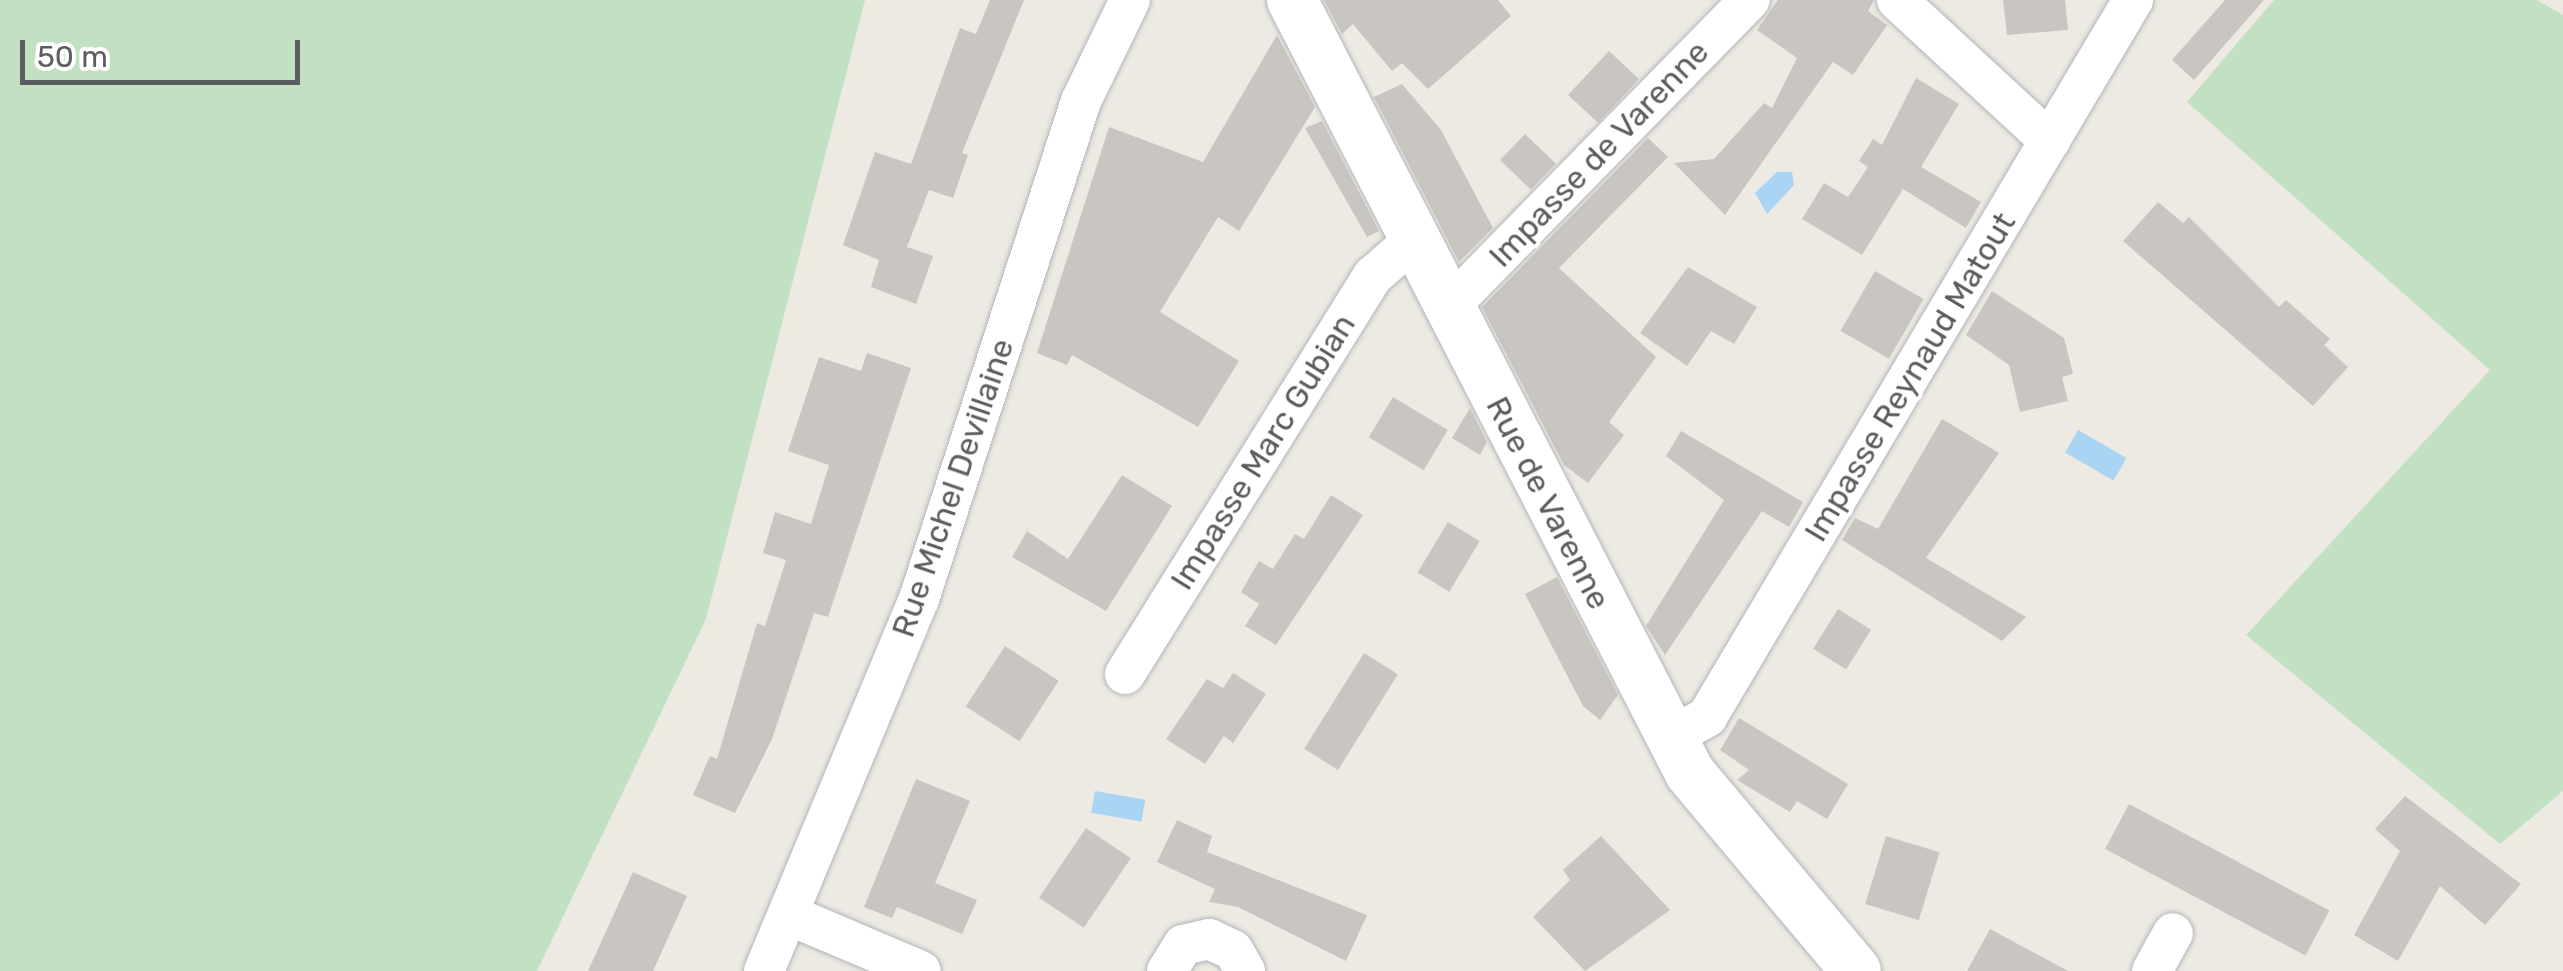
<!DOCTYPE html>
<style>
body{margin:0}
#map{position:relative;width:2563px;height:971px;overflow:hidden;background:#eceae3;font-family:Rubik,sans-serif}
div>[style]{position:absolute}
.green>*{inset:0;background:#c2e1c2}
.water>*{inset:0;background:#aad4f4;transform-origin:0 0}
.building>*{inset:0;background:#c9c6c1;transform-origin:0 0}
.roads{filter:drop-shadow(0 0 2px #b3b5b8) drop-shadow(0 0 2px #b3b5b8)}
.minor>*{height:40px;margin:-20px;padding:0 20px;transform-origin:20px;border-radius:20px;background:#fff}
.tertiary>*{height:50px;margin:-25px;padding:0 25px;transform-origin:25px;border-radius:25px;background:#fff}
span{translate:-50% -50%;white-space:nowrap;text-align:center;line-height:1.15;-webkit-text-stroke:8px #fff;paint-order:stroke}
.street-label{font-size:32px;color:#5b5e61}
.scale{position:absolute;left:20px;top:40px;width:280px;height:45px;box-sizing:border-box;border:5px solid #5b5e61;border-top:0;padding-left:12px;font-size:30px;line-height:35px;white-space:nowrap;color:#5b5e61;-webkit-text-stroke:8px #fff;paint-order:stroke}
</style>
<div id="map">
<div class="green">
<i style="clip-path:polygon(0 0,865px 0,706px 619px,537px 971px,0 971px)"></i>
<i style="clip-path:polygon(2274px 0,2537px 0,2563px 15px,2563px 791px,2500px 844px,2246px 635px,2490px 370px,2187px 102px)"></i>
</div>
<div class="water">
<i style="clip-path:polygon(1777px 172px,1792px 172px,1794px 185px,1767px 214px,1755px 193px)"></i>
<i style="left:2078px;top:430px;width:56px;height:26px;rotate:30deg"></i>
<i style="left:1095px;top:791px;width:51px;height:22px;rotate:10deg"></i>
</div>
<div class="building">
<i style="clip-path:polygon(990px 0,1024px 0,962px 153px,968px 155px,953px 198px,929px 190px,907px 247px,933px 256px,916px 304px,871px 287px,879px 260px,843px 245px,875px 152px,911px 164px,960px 28px,976px 34px)"></i>
<i style="clip-path:polygon(1324px 0,1498px 0,1511px 16px,1428px 89px,1402px 63px,1392px 71px,1353px 24px,1342px 34px)"></i>
<i style="clip-path:polygon(1778px 0,1874px 0,1868px 11px,1887px 25px,1853px 75px,1833px 62px,1725px 215px,1674px 163px,1714px 159px,1764px 103px,1772px 108px,1797px 58px,1757px 30px)"></i>
<i style="clip-path:polygon(2003px 0,2065px 0,2068px 30px,2007px 35px)"></i>
<i style="clip-path:polygon(2225px 0,2264px 0,2194px 80px,2172px 60px)"></i>
<i style="clip-path:polygon(1277px 35px,1315px 107px,1239px 231px,1218px 217px,1160px 312px,1239px 361px,1198px 427px,1072px 355px,1067px 365px,1037px 353px,1109px 127px,1203px 162px)"></i>
<i style="left:1609px;top:51px;width:41px;height:60px;rotate:43deg"></i>
<i style="clip-path:polygon(1916px 78px,1959px 104px,1921px 167px,1981px 202px,1966px 228px,1903px 189px,1862px 255px,1802px 219px,1824px 183px,1848px 197px,1868px 167px,1859px 161px,1873px 139px,1882px 145px)"></i>
<i style="clip-path:polygon(1402px 84px,1441px 130px,1493px 228px,1459px 262px,1374px 97px)"></i>
<i style="clip-path:polygon(1322px 121px,1379px 231px,1367px 237px,1305px 128px)"></i>
<i style="left:1525px;top:134px;width:43px;height:36px;rotate:44deg"></i>
<i style="clip-path:polygon(1648px 138px,1668px 157px,1559px 268px,1656px 357px,1609px 422px,1624px 435px,1588px 483px,1564px 465px,1482px 307px)"></i>
<i style="clip-path:polygon(2158px 202px,2183px 223px,2189px 217px,2279px 307px,2286px 300px,2330px 339px,2324px 345px,2348px 367px,2313px 406px,2123px 241px)"></i>
<i style="clip-path:polygon(1688px 267px,1757px 307px,1734px 344px,1711px 331px,1687px 366px,1640px 333px)"></i>
<i style="left:1875px;top:271px;width:56px;height:69px;rotate:30deg"></i>
<i style="clip-path:polygon(1992px 291px,2064px 338px,2073px 374px,2062px 377px,2068px 401px,2020px 412px,2009px 365px,1966px 335px)"></i>
<i style="clip-path:polygon(867px 353px,911px 368px,828px 617px,814px 613px,772px 739px,735px 813px,693px 795px,710px 756px,717px 759px,757px 623px,765px 626px,786px 560px,763px 553px,775px 512px,811px 524px,829px 465px,788px 451px,819px 357px,861px 371px)"></i>
<i style="left:1393px;top:397px;width:64px;height:47px;rotate:31deg"></i>
<i style="clip-path:polygon(1470px 408px,1487px 442px,1480px 455px,1452px 438px)"></i>
<i style="clip-path:polygon(1942px 419px,1999px 453px,1926px 558px,2026px 617px,2002px 641px,1842px 540px,1855px 518px,1878px 529px)"></i>
<i style="clip-path:polygon(1681px 431px,1803px 502px,1789px 527px,1762px 511px,1665px 655px,1646px 626px,1724px 500px,1666px 456px)"></i>
<i style="clip-path:polygon(1122px 475px,1172px 506px,1106px 611px,1012px 557px,1027px 531px,1068px 559px)"></i>
<i style="clip-path:polygon(1331px 495px,1363px 515px,1276px 645px,1245px 626px,1259px 604px,1241px 592px,1259px 561px,1273px 569px,1295px 534px,1304px 539px)"></i>
<i style="left:1448px;top:522px;width:37px;height:59px;rotate:31deg"></i>
<i style="clip-path:polygon(1557px 577px,1618px 695px,1600px 720px,1583px 706px,1525px 594px)"></i>
<i style="left:1838px;top:609px;width:39px;height:47px;rotate:32deg"></i>
<i style="left:1005px;top:646px;width:64px;height:72px;rotate:33deg"></i>
<i style="left:1364px;top:653px;width:40px;height:113px;rotate:32deg"></i>
<i style="clip-path:polygon(1233px 673px,1266px 694px,1233px 743px,1224px 736px,1205px 764px,1166px 739px,1207px 679px,1223px 688px)"></i>
<i style="clip-path:polygon(1739px 718px,1848px 784px,1827px 819px,1797px 801px,1790px 812px,1737px 780px,1749px 770px,1720px 750px)"></i>
<i style="clip-path:polygon(916px 779px,970px 801px,935px 883px,977px 900px,962px 934px,897px 907px,892px 918px,864px 907px)"></i>
<i style="clip-path:polygon(2405px 796px,2521px 884px,2485px 925px,2440px 886px,2398px 961px,2354px 935px,2400px 851px,2375px 829px)"></i>
<i style="left:2129px;top:804px;width:227px;height:51px;rotate:28deg"></i>
<i style="clip-path:polygon(1177px 820px,1212px 836px,1207px 852px,1367px 915px,1346px 961px,1238px 907px,1209px 902px,1215px 889px,1157px 862px)"></i>
<i style="left:1086px;top:828px;width:54px;height:84px;rotate:34deg"></i>
<i style="clip-path:polygon(1601px 836px,1670px 910px,1585px 971px,1533px 917px,1570px 880px,1563px 870px)"></i>
<i style="left:1886px;top:836px;width:56px;height:71px;rotate:17deg"></i>
<i style="clip-path:polygon(633px 872px,687px 896px,653px 971px,588px 971px)"></i>
<i style="clip-path:polygon(1990px 929px,2068px 971px,1967px 971px)"></i>
</div>
<div class="roads">
<div class="minor">
<i style="left:1897px;top:0;width:208px;rotate:42.7deg"></i>
<i style="left:1448px;top:308px;width:431px;rotate:-45.6deg"></i>
<i style="left:1125px;top:674px;width:469px;rotate:-58.1deg"></i>
<i style="left:1373px;top:276px;width:55px;rotate:-41.3deg"></i>
<i style="left:1670px;top:738px;width:43px;rotate:-29.6deg"></i>
<i style="left:1707px;top:717px;width:834px;rotate:-59.28deg"></i>
<i style="left:789px;top:915px;width:143px;rotate:23deg"></i>
<i style="left:764px;top:971px;width:403px;rotate:-67.4deg"></i>
<i style="left:919px;top:599px;width:524px;rotate:-71.98deg"></i>
<i style="left:1081px;top:101px;width:112px;rotate:-64.1deg"></i>
<i style="left:1167px;top:971px;width:31px;rotate:-58deg"></i>
<i style="left:1183px;top:945px;width:27px;rotate:-13deg"></i>
<i style="left:1209px;top:939px;width:26px;rotate:25deg"></i>
<i style="left:1233px;top:950px;width:24px;rotate:60deg"></i>
<i style="left:2152px;top:971px;width:43px;rotate:-61.1deg"></i>
</div>
<div class="tertiary">
<i style="left:1292px;top:0;width:869px;rotate:62.76deg"></i>
<i style="left:1690px;top:773px;width:258px;rotate:50deg"></i>
</div>
</div>
<div class="street-label">
<span style="left:1599px;top:154px;rotate:-46deg">Impasse de Varenne</span>
<span style="left:1910px;top:377px;rotate:-59deg">Impasse Reynaud Matout</span>
<span style="left:1263px;top:452px;rotate:-58deg">Impasse Marc Gubian</span>
<span style="left:953px;top:488px;rotate:-71deg">Rue Michel Devillaine</span>
<span style="left:1548px;top:503px;rotate:63deg">Rue de Varenne</span>
</div>
<div class="scale">50 m</div>
</div>
